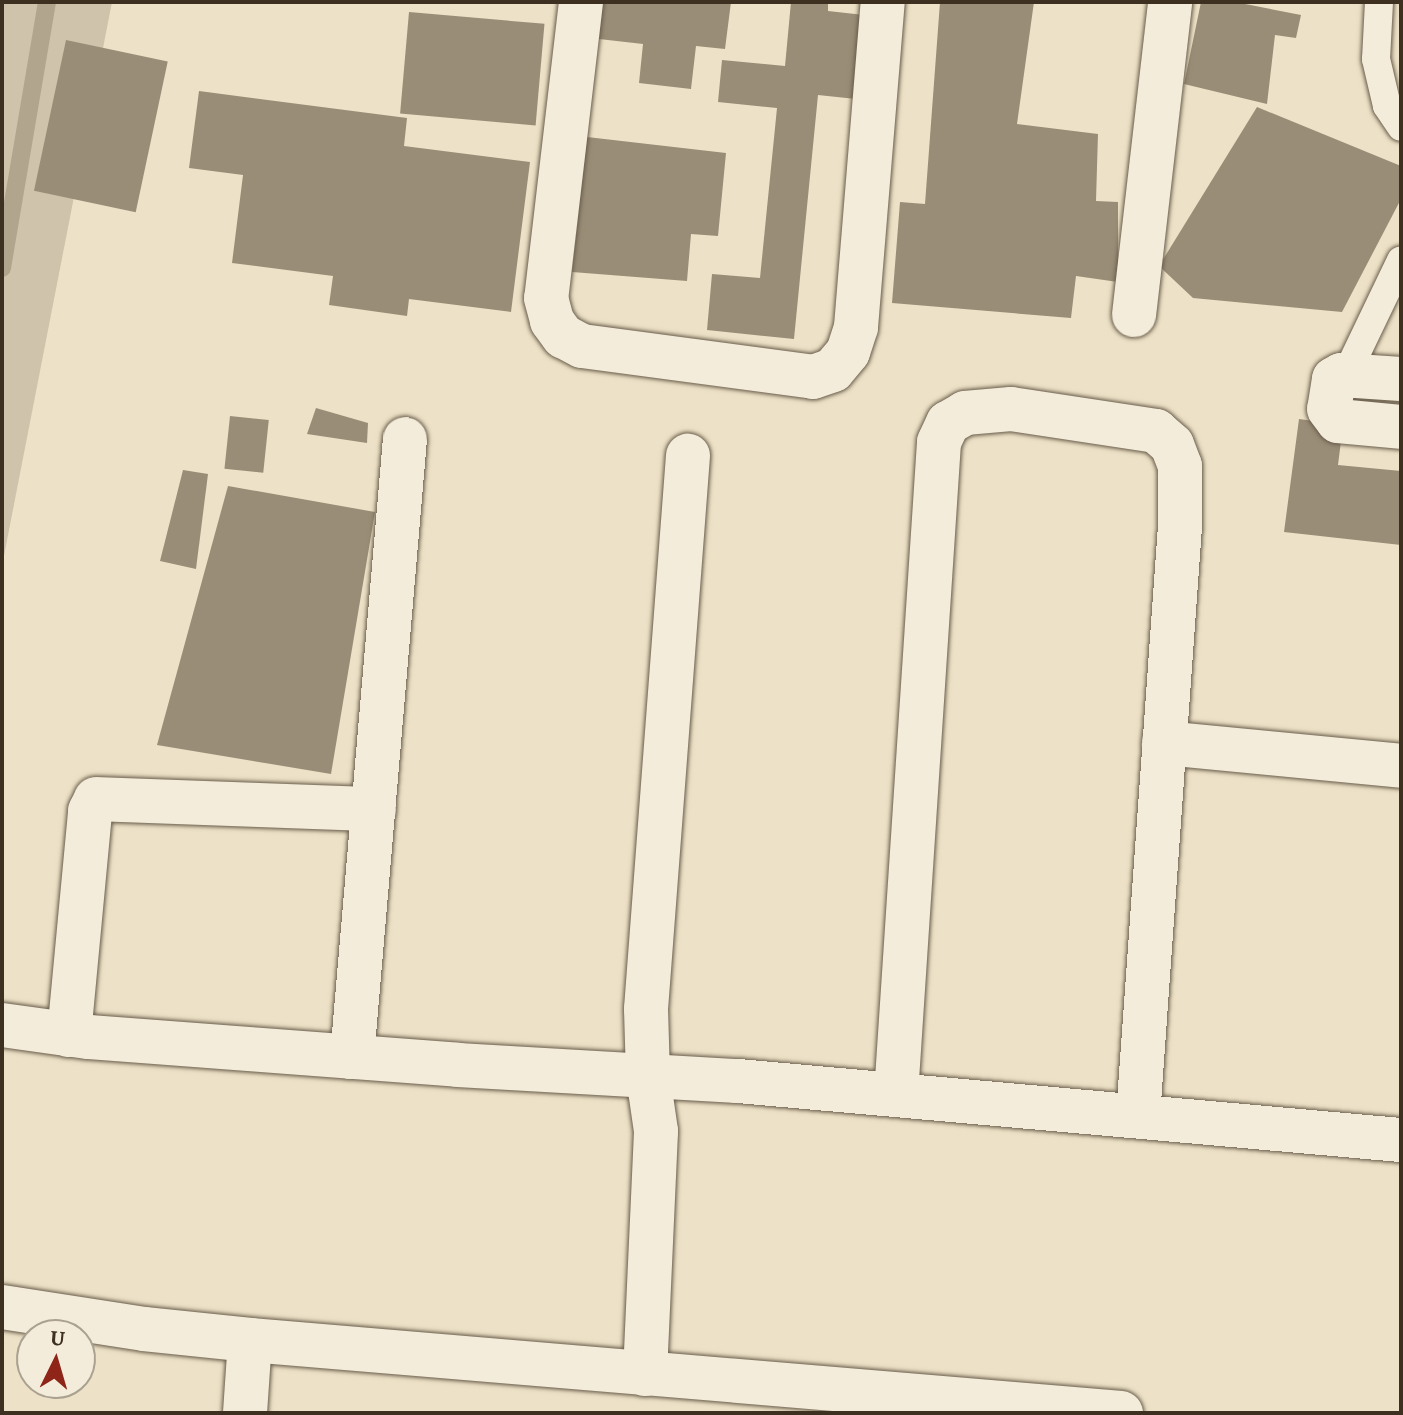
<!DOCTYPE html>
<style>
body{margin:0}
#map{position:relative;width:1403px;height:1415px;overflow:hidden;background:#ede2c7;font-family:"Gentium Book Plus",serif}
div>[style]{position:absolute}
.green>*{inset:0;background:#cfc4ab}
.stream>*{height:18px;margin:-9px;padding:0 9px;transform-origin:9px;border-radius:9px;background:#b1a58e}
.building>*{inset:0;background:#998d77;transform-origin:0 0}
.roads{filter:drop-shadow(0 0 2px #695c4a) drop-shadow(0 0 2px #695c4a)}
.lane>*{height:28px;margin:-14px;padding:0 14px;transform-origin:14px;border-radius:14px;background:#f3ecdb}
.street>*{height:44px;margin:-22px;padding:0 22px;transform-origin:22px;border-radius:22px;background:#f3ecdb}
span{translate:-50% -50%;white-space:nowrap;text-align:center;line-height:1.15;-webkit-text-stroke:6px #f3ecdb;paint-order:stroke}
.frame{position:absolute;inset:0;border:4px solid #3d3020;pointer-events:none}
.north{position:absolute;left:16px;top:1319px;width:80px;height:80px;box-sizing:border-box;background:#f3ecdb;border:2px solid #aaa190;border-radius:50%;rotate:5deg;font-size:22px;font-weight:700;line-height:32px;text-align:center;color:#3d3020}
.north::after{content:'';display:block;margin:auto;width:28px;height:36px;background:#8f2418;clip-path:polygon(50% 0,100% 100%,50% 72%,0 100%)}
</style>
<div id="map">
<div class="green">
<i style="clip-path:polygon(2px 2px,112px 2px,2px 566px)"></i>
</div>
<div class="stream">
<i style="left:2px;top:268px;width:270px;rotate:-80.4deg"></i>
</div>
<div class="building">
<i style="clip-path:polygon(603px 2px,731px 2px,725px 49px,696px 46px,691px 89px,639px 83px,643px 44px,599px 39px)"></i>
<i style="clip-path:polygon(791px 2px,828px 2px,828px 11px,864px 15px,856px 99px,818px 95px,794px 339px,707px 330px,712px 274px,760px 278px,777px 108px,718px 102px,722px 60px,785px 66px)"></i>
<i style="clip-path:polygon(940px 2px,1034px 2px,1017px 124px,1098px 134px,1096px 201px,1118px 202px,1118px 282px,1076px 276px,1071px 318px,892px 303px,900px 202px,925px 204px)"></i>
<i style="clip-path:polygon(1201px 2px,1235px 2px,1301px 15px,1296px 38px,1275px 35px,1267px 104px,1184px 84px)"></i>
<i style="left:409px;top:12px;width:136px;height:102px;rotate:5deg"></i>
<i style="left:66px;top:40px;width:104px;height:154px;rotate:12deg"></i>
<i style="clip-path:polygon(199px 91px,407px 118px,404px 146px,530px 162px,511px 312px,409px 299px,407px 316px,329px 305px,333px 276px,232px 263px,243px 175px,189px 168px)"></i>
<i style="clip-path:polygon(1257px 107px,1401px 166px,1401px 199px,1342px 312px,1193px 298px,1159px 266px)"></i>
<i style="clip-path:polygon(587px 137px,726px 153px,718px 236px,691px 234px,687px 281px,572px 272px)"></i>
<i style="clip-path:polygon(316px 408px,368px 423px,367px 443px,307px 434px)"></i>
<i style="left:230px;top:416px;width:39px;height:53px;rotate:6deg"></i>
<i style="clip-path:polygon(1299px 419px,1343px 425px,1338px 465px,1401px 471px,1401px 545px,1284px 532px)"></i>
<i style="clip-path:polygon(183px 470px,208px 474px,196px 569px,160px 561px)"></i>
<i style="clip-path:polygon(228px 486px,375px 512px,331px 774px,157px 745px)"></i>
</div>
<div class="roads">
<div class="lane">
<i style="left:1379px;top:2px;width:57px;rotate:93deg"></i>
<i style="left:1376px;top:59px;width:48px;rotate:76.8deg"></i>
<i style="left:1387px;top:106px;width:25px;rotate:56deg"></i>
<i style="left:1346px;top:375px;width:127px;rotate:-64.4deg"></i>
</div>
<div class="street">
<i style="left:581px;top:2px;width:298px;rotate:96.7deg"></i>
<i style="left:546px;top:298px;width:24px;rotate:75deg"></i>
<i style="left:552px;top:321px;width:19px;rotate:54deg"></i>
<i style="left:563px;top:336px;width:21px;rotate:28deg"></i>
<i style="left:582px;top:346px;width:233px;rotate:7.6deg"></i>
<i style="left:813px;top:377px;width:21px;rotate:-19deg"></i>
<i style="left:833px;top:370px;width:23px;rotate:-50deg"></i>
<i style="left:848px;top:352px;width:26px;rotate:-72deg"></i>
<i style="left:856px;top:327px;width:326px;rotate:-85.3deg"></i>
<i style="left:1134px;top:315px;width:315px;rotate:-83.4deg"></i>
<i style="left:1401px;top:379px;width:60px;rotate:-176.2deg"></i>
<i style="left:1341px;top:375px;width:8px;rotate:150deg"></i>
<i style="left:1334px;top:379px;width:30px;rotate:99deg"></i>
<i style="left:1329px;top:409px;width:15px;rotate:53deg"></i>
<i style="left:1338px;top:421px;width:63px;rotate:5.4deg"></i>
<i style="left:1164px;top:743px;width:238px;rotate:5.5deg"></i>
<i style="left:2px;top:1025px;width:88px;rotate:7.9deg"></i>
<i style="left:89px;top:1037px;width:370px;rotate:4.3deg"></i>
<i style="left:458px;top:1065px;width:280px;rotate:3.3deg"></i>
<i style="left:738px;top:1081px;width:666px;rotate:5.09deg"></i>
<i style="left:69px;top:1035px;width:225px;rotate:-84.6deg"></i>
<i style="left:90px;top:811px;width:13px;rotate:-63deg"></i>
<i style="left:96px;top:799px;width:278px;rotate:2.1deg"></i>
<i style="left:352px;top:1057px;width:620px;rotate:-85.1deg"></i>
<i style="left:896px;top:1095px;width:654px;rotate:-86.23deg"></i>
<i style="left:939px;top:442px;width:21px;rotate:-65deg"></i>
<i style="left:948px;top:423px;width:20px;rotate:-30deg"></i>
<i style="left:965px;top:413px;width:46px;rotate:-5deg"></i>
<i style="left:1011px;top:409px;width:147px;rotate:8.6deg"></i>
<i style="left:1156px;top:431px;width:21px;rotate:41deg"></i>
<i style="left:1172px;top:445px;width:22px;rotate:69deg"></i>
<i style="left:1180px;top:466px;width:60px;rotate:90deg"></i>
<i style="left:1180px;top:526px;width:591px;rotate:94.07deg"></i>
<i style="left:2px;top:1307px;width:144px;rotate:8.8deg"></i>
<i style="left:144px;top:1329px;width:107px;rotate:5.9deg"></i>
<i style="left:250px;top:1340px;width:874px;rotate:4.79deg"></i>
<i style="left:645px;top:1374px;width:243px;rotate:-87.4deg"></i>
<i style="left:656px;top:1131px;width:56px;rotate:-98.3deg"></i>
<i style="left:648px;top:1076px;width:67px;rotate:-91.7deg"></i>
<i style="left:646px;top:1009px;width:555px;rotate:-85.66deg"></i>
<i style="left:245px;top:1413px;width:73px;rotate:-86.1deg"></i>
</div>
</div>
<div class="frame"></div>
<div class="north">U</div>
</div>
